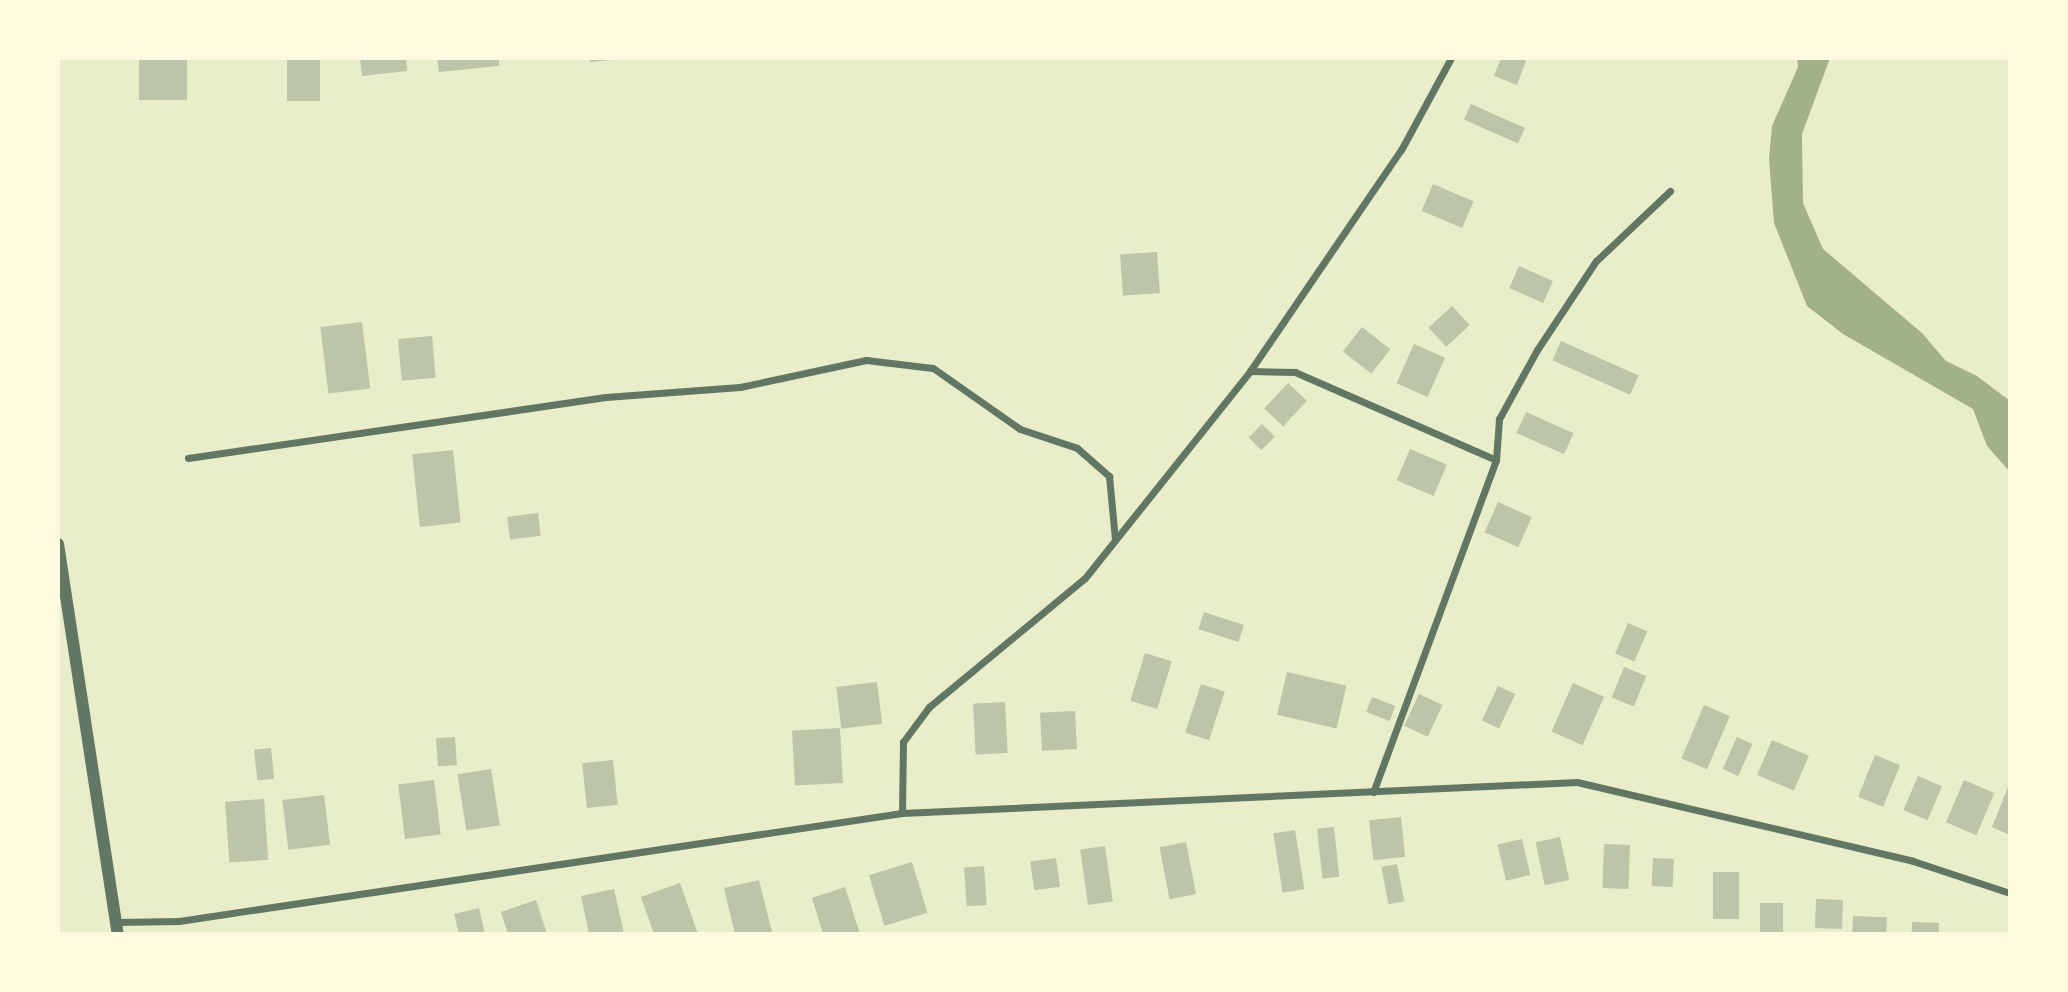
<!DOCTYPE html>
<style>
body{margin:0}
#map{position:relative;width:2068px;height:992px;overflow:hidden;background:#e9edc9;font-family:Mulish,sans-serif}
div>[style]{position:absolute}
.water>*{inset:0;background:#a3b18a}
.building>*{inset:0;background:#bcc5a7;transform-origin:0 0}
.minor>*{height:7px;margin:-3.5px;padding:0 3.5px;transform-origin:3.5px;border-radius:3.5px;background:#617663}
.tertiary>*{height:12px;margin:-6px;padding:0 6px;transform-origin:6px;border-radius:6px;background:#617663}
span{translate:-50% -50%;white-space:nowrap;text-align:center;line-height:1.15;-webkit-text-stroke:6px #fefae0;paint-order:stroke}
.frame{position:absolute;inset:0;border:60px solid #fefae0;pointer-events:none}
</style>
<div id="map">
<div class="water">
<i style="clip-path:polygon(1797px 58px,1830px 58px,1802px 134px,1803px 203px,1823px 249px,1922px 333px,1946px 361px,1977px 376px,2010px 401px,2010px 472px,1987px 446px,1973px 409px,1843px 334px,1807px 306px,1774px 223px,1769px 159px,1772px 126px,1798px 67px)"></i>
</div>
<div class="building">
<i style="left:139px;top:58px;width:48px;height:42px"></i>
<i style="left:287px;top:58px;width:33px;height:43px"></i>
<i style="clip-path:polygon(360px 58px,406px 58px,407px 71px,362px 76px)"></i>
<i style="clip-path:polygon(437px 58px,499px 58px,499px 66px,439px 72px)"></i>
<i style="clip-path:polygon(590px 58px,611px 58px,611px 60px,590px 62px)"></i>
<i style="clip-path:polygon(1501px 58px,1527px 58px,1517px 85px,1494px 76px)"></i>
<i style="left:1471px;top:104px;width:59px;height:17px;rotate:24deg"></i>
<i style="left:1433px;top:184px;width:44px;height:29px;rotate:23deg"></i>
<i style="left:1157px;top:252px;width:41px;height:37px;rotate:86deg"></i>
<i style="left:1519px;top:266px;width:37px;height:24px;rotate:24deg"></i>
<i style="left:1452px;top:306px;width:26px;height:32px;rotate:47deg"></i>
<i style="left:362px;top:322px;width:67px;height:42px;rotate:83deg"></i>
<i style="left:1362px;top:327px;width:36px;height:31px;rotate:38deg"></i>
<i style="left:432px;top:336px;width:42px;height:34px;rotate:85deg"></i>
<i style="left:1561px;top:341px;width:85px;height:21px;rotate:24deg"></i>
<i style="left:1414px;top:344px;width:34px;height:43px;rotate:24deg"></i>
<i style="left:1288px;top:383px;width:26px;height:35px;rotate:43deg"></i>
<i style="left:1526px;top:412px;width:52px;height:23px;rotate:24deg"></i>
<i style="left:1262px;top:424px;width:18px;height:19px;rotate:45deg"></i>
<i style="left:1410px;top:449px;width:40px;height:34px;rotate:23deg"></i>
<i style="left:453px;top:450px;width:73px;height:41px;rotate:84deg"></i>
<i style="left:1498px;top:502px;width:37px;height:33px;rotate:24deg"></i>
<i style="left:538px;top:513px;width:23px;height:31px;rotate:83deg"></i>
<i style="left:1204px;top:612px;width:42px;height:18px;rotate:18deg"></i>
<i style="left:1628px;top:623px;width:21px;height:33px;rotate:23deg"></i>
<i style="left:1145px;top:653px;width:28px;height:50px;rotate:17deg"></i>
<i style="left:1624px;top:667px;width:24px;height:33px;rotate:22deg"></i>
<i style="left:1287px;top:672px;width:61px;height:44px;rotate:13deg"></i>
<i style="left:877px;top:682px;width:42px;height:41px;rotate:83deg"></i>
<i style="left:1573px;top:683px;width:34px;height:53px;rotate:24deg"></i>
<i style="left:1201px;top:684px;width:25px;height:51px;rotate:18deg"></i>
<i style="left:1498px;top:686px;width:19px;height:38px;rotate:25deg"></i>
<i style="left:1419px;top:694px;width:26px;height:35px;rotate:25deg"></i>
<i style="left:1372px;top:697px;width:25px;height:16px;rotate:21deg"></i>
<i style="left:1005px;top:702px;width:51px;height:32px;rotate:87deg"></i>
<i style="left:1704px;top:705px;width:28px;height:58px;rotate:23deg"></i>
<i style="left:1075px;top:711px;width:38px;height:35px;rotate:87deg"></i>
<i style="left:840px;top:728px;width:55px;height:48px;rotate:87deg"></i>
<i style="left:455px;top:737px;width:28px;height:19px;rotate:86deg"></i>
<i style="left:1737px;top:737px;width:17px;height:35px;rotate:24deg"></i>
<i style="left:1772px;top:740px;width:40px;height:38px;rotate:23deg"></i>
<i style="left:271px;top:748px;width:31px;height:17px;rotate:84deg"></i>
<i style="left:1875px;top:755px;width:27px;height:45px;rotate:22deg"></i>
<i style="left:613px;top:760px;width:45px;height:31px;rotate:84deg"></i>
<i style="left:491px;top:769px;width:57px;height:34px;rotate:81deg"></i>
<i style="left:1918px;top:776px;width:26px;height:37px;rotate:23deg"></i>
<i style="left:434px;top:780px;width:55px;height:36px;rotate:83deg"></i>
<i style="left:1964px;top:780px;width:33px;height:46px;rotate:23deg"></i>
<i style="clip-path:polygon(2010px 782px,2010px 835px,1992px 827px)"></i>
<i style="left:324px;top:795px;width:50px;height:42px;rotate:83deg"></i>
<i style="left:264px;top:799px;width:61px;height:39px;rotate:86deg"></i>
<i style="left:1401px;top:817px;width:40px;height:32px;rotate:84deg"></i>
<i style="left:1334px;top:827px;width:50px;height:17px;rotate:84deg"></i>
<i style="left:1295px;top:830px;width:60px;height:22px;rotate:81deg"></i>
<i style="left:1560px;top:837px;width:44px;height:25px;rotate:78deg"></i>
<i style="left:1522px;top:839px;width:37px;height:25px;rotate:77deg"></i>
<i style="left:1186px;top:842px;width:53px;height:27px;rotate:79deg"></i>
<i style="left:1604px;top:844px;width:26px;height:44px;rotate:2deg"></i>
<i style="left:1105px;top:846px;width:56px;height:25px;rotate:82deg"></i>
<i style="left:1056px;top:858px;width:29px;height:26px;rotate:82deg"></i>
<i style="left:1653px;top:858px;width:21px;height:28px;rotate:3deg"></i>
<i style="left:912px;top:862px;width:53px;height:45px;rotate:73deg"></i>
<i style="left:1397px;top:864px;width:38px;height:16px;rotate:79deg"></i>
<i style="left:984px;top:866px;width:39px;height:20px;rotate:86deg"></i>
<i style="left:1713px;top:872px;width:26px;height:47px"></i>
<i style="clip-path:polygon(759px 880px,772px 932px,735px 934px,724px 888px)"></i>
<i style="clip-path:polygon(680px 883px,698px 934px,654px 934px,641px 897px)"></i>
<i style="clip-path:polygon(845px 887px,860px 934px,823px 934px,812px 898px)"></i>
<i style="clip-path:polygon(614px 889px,624px 934px,589px 934px,581px 896px)"></i>
<i style="left:1816px;top:899px;width:27px;height:29px;rotate:2deg"></i>
<i style="clip-path:polygon(536px 900px,547px 934px,508px 934px,501px 912px)"></i>
<i style="left:1760px;top:903px;width:23px;height:31px"></i>
<i style="clip-path:polygon(479px 908px,485px 934px,459px 934px,454px 914px)"></i>
<i style="left:1853px;top:916px;width:34px;height:18px;rotate:2deg"></i>
<i style="left:1912px;top:922px;width:27px;height:12px;rotate:2deg"></i>
</div>
<div class="minor">
<i style="left:1250px;top:371px;width:45px;rotate:1.3deg"></i>
<i style="left:1295px;top:372px;width:219px;rotate:23.6deg"></i>
<i style="left:1496px;top:460px;width:354px;rotate:110.3deg"></i>
<i style="left:188px;top:458px;width:422px;rotate:-8.3deg"></i>
<i style="left:606px;top:397px;width:134px;rotate:-4.3deg"></i>
<i style="left:740px;top:387px;width:129px;rotate:-12.1deg"></i>
<i style="left:866px;top:360px;width:67px;rotate:6.8deg"></i>
<i style="left:933px;top:368px;width:106px;rotate:35deg"></i>
<i style="left:1020px;top:429px;width:60px;rotate:18.4deg"></i>
<i style="left:1077px;top:448px;width:43px;rotate:41.2deg"></i>
<i style="left:1109px;top:476px;width:64px;rotate:84.6deg"></i>
<i style="left:1496px;top:460px;width:41px;rotate:-85.8deg"></i>
<i style="left:1499px;top:419px;width:79px;rotate:-61.2deg"></i>
<i style="left:1537px;top:350px;width:107px;rotate:-56.5deg"></i>
<i style="left:1596px;top:261px;width:102px;rotate:-43.4deg"></i>
<i style="left:902px;top:813px;width:71px;rotate:-89.2deg"></i>
<i style="left:903px;top:742px;width:44px;rotate:-53.4deg"></i>
<i style="left:929px;top:707px;width:202px;rotate:-39.6deg"></i>
<i style="left:1085px;top:578px;width:265px;rotate:-51.4deg"></i>
<i style="left:1250px;top:371px;width:268px;rotate:-55.7deg"></i>
<i style="left:1401px;top:150px;width:105px;rotate:-61.5deg"></i>
<i style="left:116px;top:922px;width:63px;rotate:-0.9deg"></i>
<i style="left:179px;top:921px;width:731px;rotate:-8.5deg"></i>
<i style="left:902px;top:813px;width:676px;rotate:-2.63deg"></i>
<i style="left:1577px;top:782px;width:345px;rotate:13.2deg"></i>
<i style="left:1913px;top:861px;width:102px;rotate:18.3deg"></i>
</div>
<div class="tertiary">
<i style="left:58px;top:544px;width:395px;rotate:81.3deg"></i>
</div>
<div class="frame"></div>
</div>
